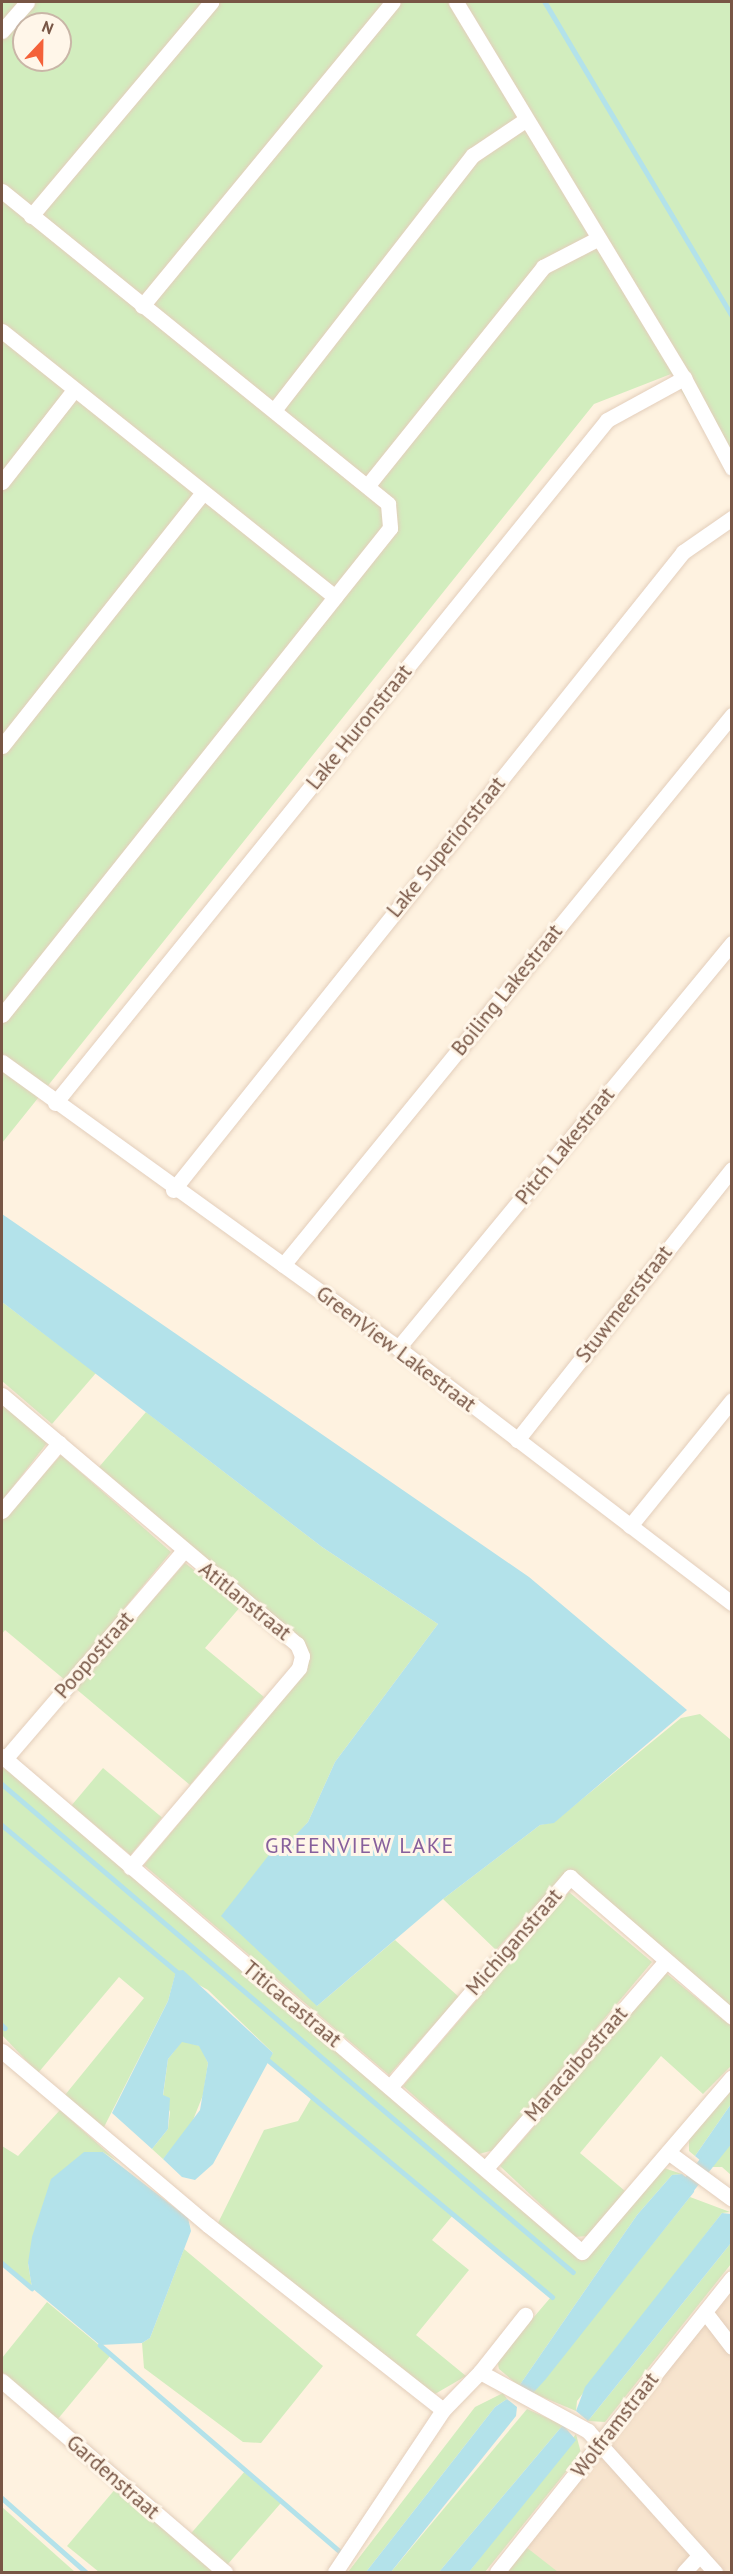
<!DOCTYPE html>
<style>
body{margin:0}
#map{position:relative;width:733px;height:2574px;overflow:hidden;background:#fef2e0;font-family:"PT Sans",sans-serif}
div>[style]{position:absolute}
.residential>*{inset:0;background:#f7e4ce}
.green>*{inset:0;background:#d2edbe;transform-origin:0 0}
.water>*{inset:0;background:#b3e2ea}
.stream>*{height:4.5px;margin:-2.25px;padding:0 2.25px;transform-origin:2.25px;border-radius:2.25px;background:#b3e2ea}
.canal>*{height:15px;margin:-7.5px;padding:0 7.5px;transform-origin:7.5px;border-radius:7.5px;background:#b3e2ea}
.roads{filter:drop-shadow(0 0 2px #e3cebb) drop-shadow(0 0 2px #e3cebb)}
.minor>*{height:15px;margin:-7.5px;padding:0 7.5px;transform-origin:7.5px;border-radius:7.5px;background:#fff}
span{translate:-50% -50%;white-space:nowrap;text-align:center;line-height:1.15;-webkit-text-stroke:6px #fff6e9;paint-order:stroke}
.street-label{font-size:21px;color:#785645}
.neighbourhood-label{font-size:22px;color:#87609c;letter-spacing:1.5px}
.frame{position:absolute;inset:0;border:3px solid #785645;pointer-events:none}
.north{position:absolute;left:12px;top:12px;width:60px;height:60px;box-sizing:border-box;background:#fff6e9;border:2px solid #c9b6a7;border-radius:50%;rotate:22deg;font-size:16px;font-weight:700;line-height:24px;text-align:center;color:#785645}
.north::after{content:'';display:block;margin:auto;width:21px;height:27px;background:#f46139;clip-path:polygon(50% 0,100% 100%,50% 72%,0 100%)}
</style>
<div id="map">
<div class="residential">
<i style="clip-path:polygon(731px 2278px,731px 2572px,497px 2572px)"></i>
</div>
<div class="green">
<i style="clip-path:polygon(evenodd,2px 2px,731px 2px,731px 473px,671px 374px,594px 404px,2px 1143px,2px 2px,24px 24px,60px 24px,60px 60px,24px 60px,24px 24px)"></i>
<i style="clip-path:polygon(2px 1302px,96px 1373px,52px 1424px,2px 1381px)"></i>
<i style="clip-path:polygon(2px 1402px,47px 1443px,2px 1501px)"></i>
<i style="clip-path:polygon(146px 1412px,322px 1547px,438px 1624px,335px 1762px,308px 1822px,289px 1843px,272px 1851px,317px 2006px,395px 1940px,459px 1997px,389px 2075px,144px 1865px,308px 1668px,306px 1645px,99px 1467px)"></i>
<i style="clip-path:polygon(61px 1455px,171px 1552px,65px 1680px,5px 1630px,2px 1634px,2px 1521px)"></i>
<i style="clip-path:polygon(185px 1563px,241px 1606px,205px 1648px,264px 1697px,190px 1785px,75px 1688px)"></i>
<i style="clip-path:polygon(700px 1714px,731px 1740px,731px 2008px,569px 1869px,496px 1950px,443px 1899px,540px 1825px,554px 1822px,681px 1718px)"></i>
<i style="clip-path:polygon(2px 1766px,582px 2261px,664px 2168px,682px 2174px,672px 2175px,637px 2215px,519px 2386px,499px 2369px,497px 2360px,551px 2297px,453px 2215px,432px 2240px,469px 2270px,416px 2335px,466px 2376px,435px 2394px,426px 2392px,217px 2225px,264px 2130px,298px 2121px,312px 2097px,268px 2060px,273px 2053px,208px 1990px,176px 1972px,168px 2001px,103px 2129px,65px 2095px,144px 1998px,119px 1977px,38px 2073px,2px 2035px)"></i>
<i style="left:103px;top:1768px;width:77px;height:49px;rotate:40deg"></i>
<i style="clip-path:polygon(569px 1892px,652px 1962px,494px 2150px,479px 2154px,403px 2086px)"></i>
<i style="clip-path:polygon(666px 1973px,731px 2026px,731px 2066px,703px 2094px,661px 2056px,580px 2153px,625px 2191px,588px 2236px,575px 2237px,500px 2166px)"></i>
<i style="clip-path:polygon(182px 2041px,200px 2046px,208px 2063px,203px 2095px,191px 2125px,163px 2159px,152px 2149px,168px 2129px,170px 2112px,163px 2096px,168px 2059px)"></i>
<i style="clip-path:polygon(731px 2088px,731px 2104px,695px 2156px,689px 2151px,689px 2138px)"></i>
<i style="clip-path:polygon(60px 2110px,118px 2162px,103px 2152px,28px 2263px,32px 2288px,2px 2263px,2px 2146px,18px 2156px)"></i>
<i style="clip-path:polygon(731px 2144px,731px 2175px,722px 2167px,708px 2167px)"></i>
<i style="clip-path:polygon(690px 2197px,730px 2212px,722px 2213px,577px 2401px,576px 2411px,533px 2393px)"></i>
<i style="clip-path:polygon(731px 2243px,731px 2264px,605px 2422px,588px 2421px)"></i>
<i style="clip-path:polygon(184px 2249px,323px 2366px,261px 2443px,243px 2442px,144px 2368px,142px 2343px,150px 2338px)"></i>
<i style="clip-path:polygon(47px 2302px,111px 2355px,57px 2420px,2px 2372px,2px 2358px)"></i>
<i style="clip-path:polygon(503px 2393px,507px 2399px,495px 2407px,366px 2572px,348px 2572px,475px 2407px)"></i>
<i style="clip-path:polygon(527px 2409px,563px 2425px,439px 2572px,391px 2572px)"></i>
<i style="clip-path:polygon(576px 2434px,581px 2453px,485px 2572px,469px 2572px)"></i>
<i style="left:246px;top:2470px;width:48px;height:84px;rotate:41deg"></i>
<i style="clip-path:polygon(117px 2487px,217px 2572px,99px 2572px,67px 2546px)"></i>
<i style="clip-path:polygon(2px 2507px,75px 2572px,2px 2572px)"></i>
<i style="clip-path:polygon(526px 2547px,558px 2572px,506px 2572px)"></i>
</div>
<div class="water">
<i style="clip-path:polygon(2px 1214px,529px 1577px,687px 1710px,554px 1823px,540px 1825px,443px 1899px,317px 2006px,221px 1916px,272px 1851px,289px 1842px,308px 1822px,335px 1762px,438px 1624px,322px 1547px,2px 1302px)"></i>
<i style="clip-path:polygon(183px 1970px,273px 2053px,213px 2164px,195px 2180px,182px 2177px,163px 2159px,200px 2110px,208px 2063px,199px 2046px,182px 2042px,168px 2059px,163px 2095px,170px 2098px,168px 2129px,152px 2149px,112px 2113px,168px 2001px,176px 1971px)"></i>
<i style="clip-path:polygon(731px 2104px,731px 2144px,708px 2167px,695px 2156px)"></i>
<i style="clip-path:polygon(84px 2152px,103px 2152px,188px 2218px,191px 2231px,150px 2338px,142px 2343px,100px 2345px,32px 2288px,28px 2263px,32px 2237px,51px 2179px)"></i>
<i style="clip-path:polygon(682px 2174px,695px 2184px,694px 2192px,545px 2380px,533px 2393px,519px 2386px,637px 2215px,672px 2175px)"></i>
<i style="clip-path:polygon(722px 2213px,731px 2214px,731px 2243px,588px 2421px,576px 2411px,585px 2387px)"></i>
<i style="clip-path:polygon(507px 2399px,517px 2407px,516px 2416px,391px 2572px,366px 2572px,495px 2407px)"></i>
<i style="clip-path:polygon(563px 2425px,576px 2440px,469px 2572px,439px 2572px)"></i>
</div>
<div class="stream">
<i style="left:545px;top:2px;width:365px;rotate:59.2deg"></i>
<i style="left:2px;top:1784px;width:751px;rotate:40.52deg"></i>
<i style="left:2px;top:1825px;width:227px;rotate:40deg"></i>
<i style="left:2px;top:2025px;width:4px;rotate:45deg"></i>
<i style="left:268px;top:2060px;width:370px;rotate:39.8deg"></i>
<i style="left:2px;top:2263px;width:39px;rotate:40deg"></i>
<i style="left:100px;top:2345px;width:321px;rotate:40.7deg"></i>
<i style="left:2px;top:2498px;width:112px;rotate:41.4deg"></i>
</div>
<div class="canal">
<i style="left:679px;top:2196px;width:85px;rotate:-51.2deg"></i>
</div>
<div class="roads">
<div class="minor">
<i style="left:456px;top:2px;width:440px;rotate:58.8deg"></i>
<i style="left:684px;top:378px;width:102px;rotate:61.9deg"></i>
<i style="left:2px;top:31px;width:38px;rotate:-49deg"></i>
<i style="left:2px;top:191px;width:497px;rotate:39deg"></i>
<i style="left:388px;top:504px;width:24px;rotate:85deg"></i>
<i style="left:390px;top:528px;width:88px;rotate:128.6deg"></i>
<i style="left:31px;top:216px;width:280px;rotate:-49.9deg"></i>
<i style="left:142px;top:306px;width:394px;rotate:-50.5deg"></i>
<i style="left:2px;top:331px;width:426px;rotate:38.6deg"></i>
<i style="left:335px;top:597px;width:534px;rotate:128.54deg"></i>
<i style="left:275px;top:409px;width:322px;rotate:-52.1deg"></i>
<i style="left:473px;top:155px;width:63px;rotate:-33.9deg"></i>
<i style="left:2px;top:482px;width:117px;rotate:-52deg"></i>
<i style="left:368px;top:485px;width:280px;rotate:-51.2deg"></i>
<i style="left:543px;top:267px;width:61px;rotate:-27.4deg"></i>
<i style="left:2px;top:746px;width:320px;rotate:-51.6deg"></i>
<i style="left:2px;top:1062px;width:488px;rotate:35.8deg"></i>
<i style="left:398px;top:1348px;width:420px;rotate:37.4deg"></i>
<i style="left:55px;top:1103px;width:878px;rotate:-51.05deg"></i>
<i style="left:607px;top:420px;width:88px;rotate:-28.6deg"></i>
<i style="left:173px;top:1190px;width:817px;rotate:-51.36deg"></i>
<i style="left:683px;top:552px;width:60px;rotate:-34.8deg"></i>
<i style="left:283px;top:1265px;width:710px;rotate:-50.77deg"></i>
<i style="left:398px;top:1348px;width:525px;rotate:-50.49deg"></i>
<i style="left:2px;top:1395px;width:386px;rotate:40.2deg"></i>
<i style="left:297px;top:1644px;width:13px;rotate:67deg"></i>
<i style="left:302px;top:1656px;width:12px;rotate:104deg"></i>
<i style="left:299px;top:1668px;width:261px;rotate:130.3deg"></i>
<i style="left:517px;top:1440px;width:346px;rotate:-51.6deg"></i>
<i style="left:2px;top:1511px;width:89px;rotate:-50deg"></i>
<i style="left:630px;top:1526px;width:162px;rotate:-51deg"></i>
<i style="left:2px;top:1756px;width:763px;rotate:40.54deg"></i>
<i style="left:582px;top:2252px;width:230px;rotate:-49.4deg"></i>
<i style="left:5px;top:1759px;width:274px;rotate:-49.4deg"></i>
<i style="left:2px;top:2051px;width:270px;rotate:40.2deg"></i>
<i style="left:208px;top:2225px;width:299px;rotate:38.2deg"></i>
<i style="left:443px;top:2410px;width:53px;rotate:-45.8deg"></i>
<i style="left:480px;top:2372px;width:123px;rotate:28.6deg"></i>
<i style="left:588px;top:2431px;width:190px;rotate:48deg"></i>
<i style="left:390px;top:2087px;width:277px;rotate:-49.4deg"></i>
<i style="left:570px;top:1877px;width:214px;rotate:40.8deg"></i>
<i style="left:668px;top:2152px;width:79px;rotate:36.3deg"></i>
<i style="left:486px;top:2168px;width:274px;rotate:-49deg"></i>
<i style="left:705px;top:2312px;width:44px;rotate:52.4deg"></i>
<i style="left:480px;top:2372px;width:73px;rotate:-51.7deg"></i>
<i style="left:2px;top:2381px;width:294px;rotate:40.6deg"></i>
<i style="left:335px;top:2572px;width:195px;rotate:-56.3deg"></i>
<i style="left:497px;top:2572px;width:376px;rotate:-51.4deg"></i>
<i style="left:684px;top:2572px;width:23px;rotate:-47deg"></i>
</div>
</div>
<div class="street-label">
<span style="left:359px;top:727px;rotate:-51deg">Lake Huronstraat</span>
<span style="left:446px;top:847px;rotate:-51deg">Lake Superiorstraat</span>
<span style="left:507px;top:990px;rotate:-51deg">Boiling Lakestraat</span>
<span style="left:565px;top:1146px;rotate:-51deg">Pitch Lakestraat</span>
<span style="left:624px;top:1304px;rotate:-52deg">Stuwmeerstraat</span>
<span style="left:396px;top:1349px;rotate:37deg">GreenView Lakestraat</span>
<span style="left:245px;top:1601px;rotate:39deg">Atitlanstraat</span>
<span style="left:94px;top:1655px;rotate:-49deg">Poopostraat</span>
<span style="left:514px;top:1942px;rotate:-49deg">Michiganstraat</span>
<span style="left:292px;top:2004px;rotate:40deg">Titicacastraat</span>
<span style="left:576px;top:2064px;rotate:-49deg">Maracaibostraat</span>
<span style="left:615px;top:2425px;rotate:-52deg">Wolframstraat</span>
<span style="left:113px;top:2477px;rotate:41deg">Gardenstraat</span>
</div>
<div class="neighbourhood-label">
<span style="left:360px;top:1846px">GREENVIEW LAKE</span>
</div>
<div class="frame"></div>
<div class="north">N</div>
</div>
